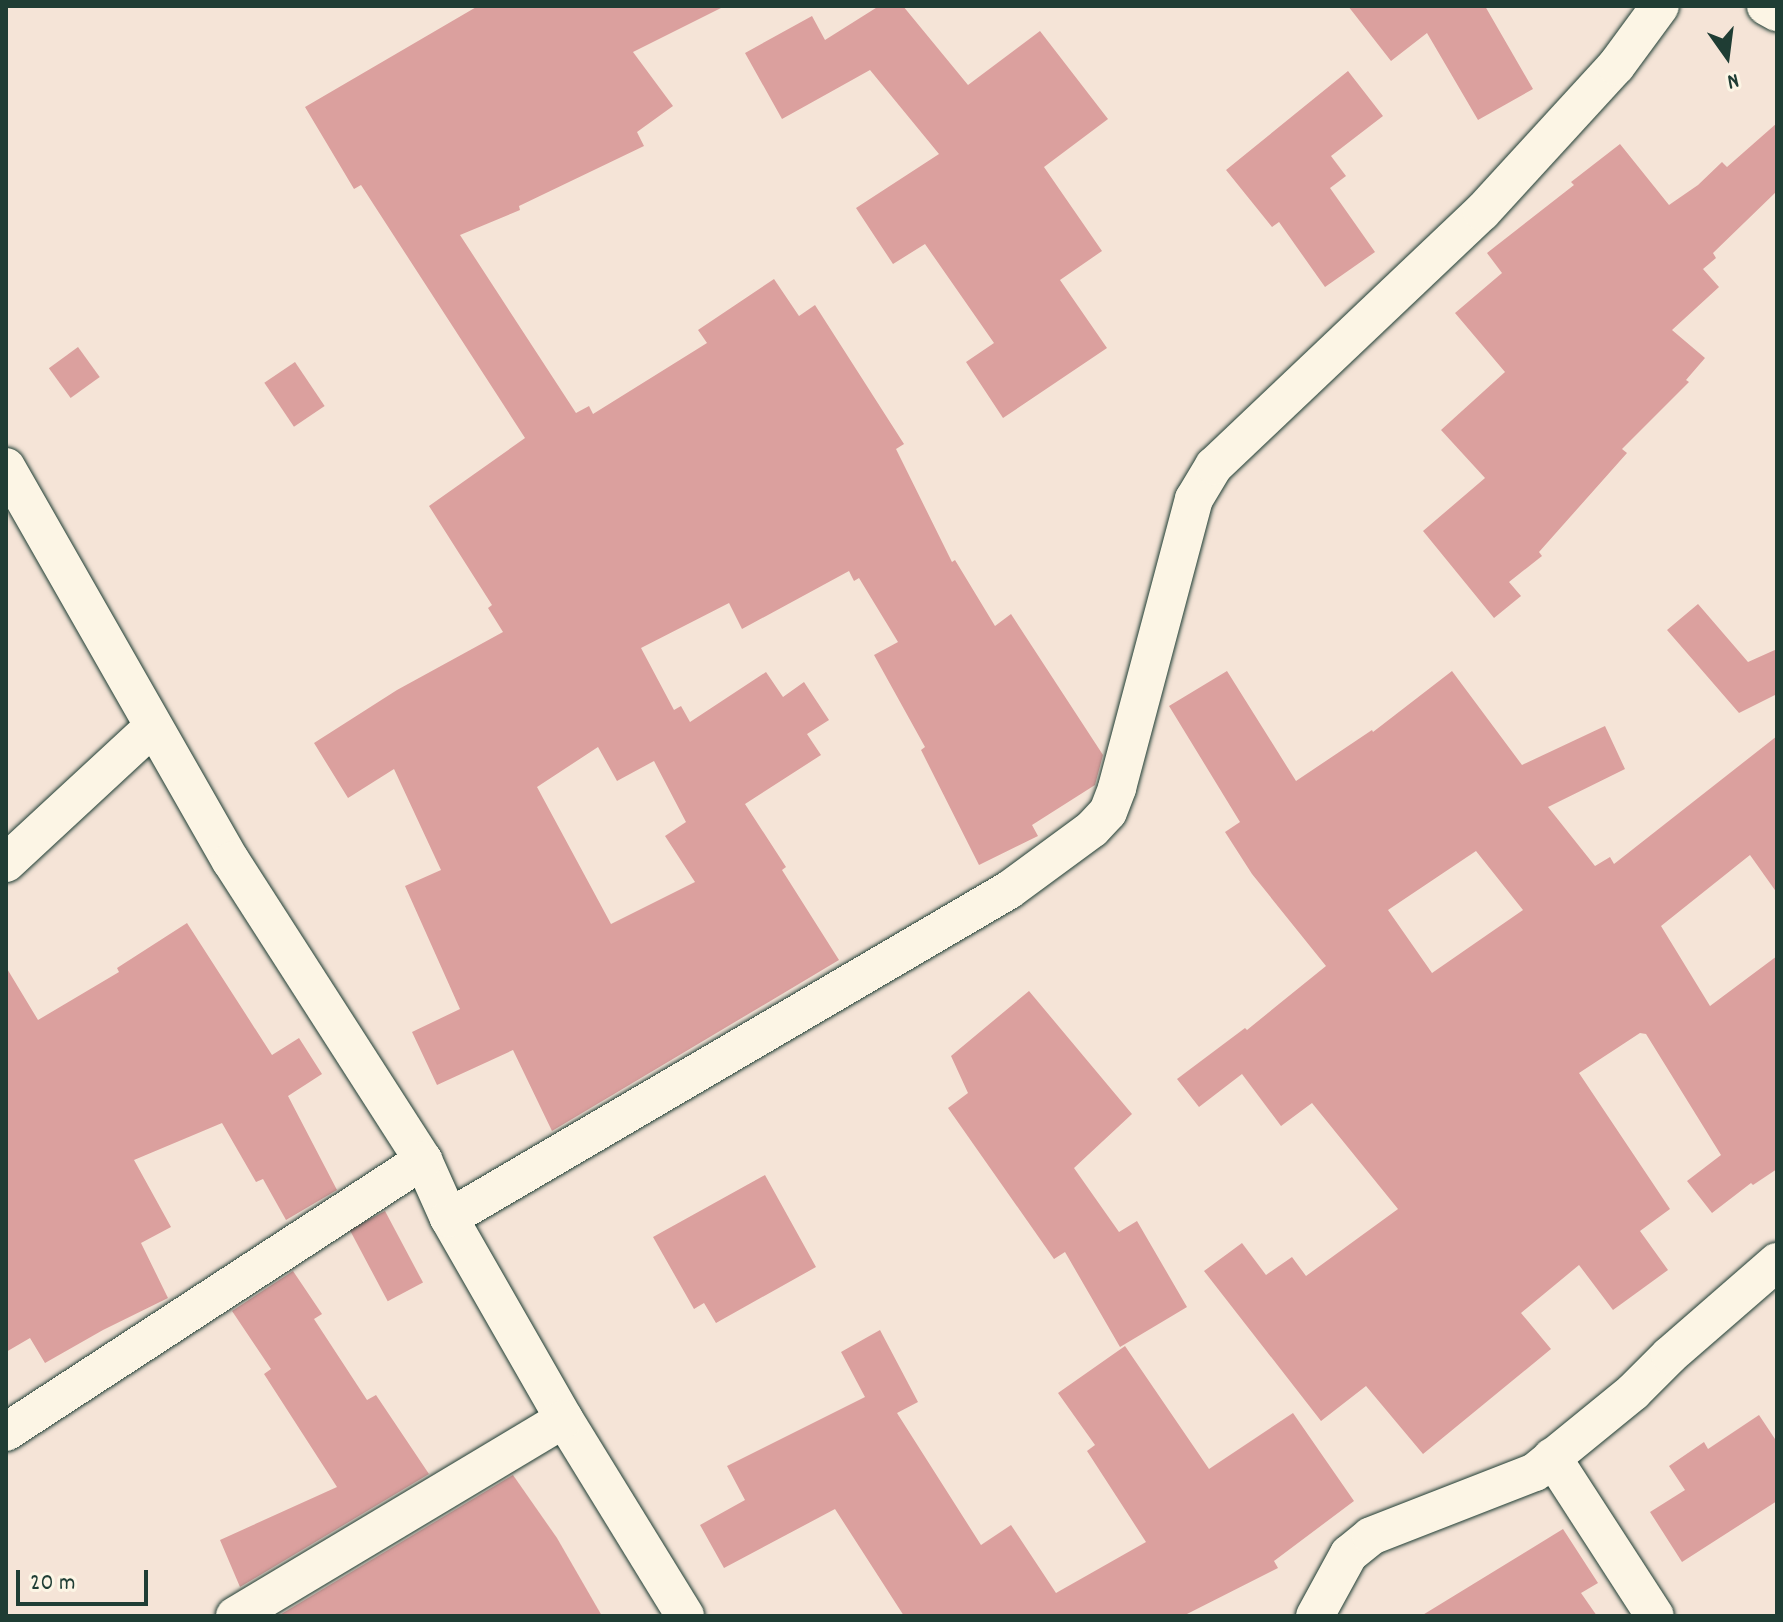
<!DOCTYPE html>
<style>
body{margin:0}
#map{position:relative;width:1783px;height:1622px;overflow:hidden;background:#f5e4d7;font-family:Dekko,sans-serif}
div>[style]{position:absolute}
.building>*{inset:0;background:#dba09e;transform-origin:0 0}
.roads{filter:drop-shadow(0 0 2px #1f3d34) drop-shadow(0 0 2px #1f3d34)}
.street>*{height:38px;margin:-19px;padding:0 19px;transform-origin:19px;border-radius:19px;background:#fcf5e5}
span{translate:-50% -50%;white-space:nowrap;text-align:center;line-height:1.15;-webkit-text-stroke:6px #fcf5e5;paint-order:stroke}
.frame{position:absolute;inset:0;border:8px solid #1f3d34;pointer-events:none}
.north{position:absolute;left:1687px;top:16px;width:80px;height:80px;-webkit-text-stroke:6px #fcf5e5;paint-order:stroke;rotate:166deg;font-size:22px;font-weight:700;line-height:32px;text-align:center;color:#1f3d34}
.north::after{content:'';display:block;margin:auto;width:28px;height:36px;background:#1f3d34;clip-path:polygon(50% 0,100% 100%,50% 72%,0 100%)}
.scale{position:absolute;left:16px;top:1570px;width:132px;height:36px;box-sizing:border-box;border:4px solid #1f3d34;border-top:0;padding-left:10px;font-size:24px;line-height:28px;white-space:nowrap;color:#1f3d34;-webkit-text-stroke:6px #fcf5e5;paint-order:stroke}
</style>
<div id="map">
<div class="building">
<i style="clip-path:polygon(evenodd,478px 6px,725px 6px,633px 52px,673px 106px,637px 132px,644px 146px,519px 206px,520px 210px,460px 235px,576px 413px,589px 406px,593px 414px,707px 343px,698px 330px,774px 279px,799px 316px,815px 305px,904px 444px,896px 449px,952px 562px,955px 560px,995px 626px,1011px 614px,1103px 755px,1095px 785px,1032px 825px,1038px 836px,979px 865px,921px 750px,925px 747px,874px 655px,898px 642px,859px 578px,854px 581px,849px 571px,742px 629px,729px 603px,641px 648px,674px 710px,681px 706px,690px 722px,766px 672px,783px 697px,804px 682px,829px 720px,807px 734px,821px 755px,745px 804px,786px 867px,782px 870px,839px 960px,552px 1131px,513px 1050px,437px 1085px,412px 1032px,460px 1009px,405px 886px,441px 870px,394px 769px,348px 798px,314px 743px,397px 690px,503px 632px,488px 608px,492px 605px,429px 506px,525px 438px,361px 185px,354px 189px,305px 107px,478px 6px,598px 747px,617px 781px,654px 761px,686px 822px,665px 836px,695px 882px,611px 924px,537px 787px,598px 747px)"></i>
<i style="clip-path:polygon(879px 6px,903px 6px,968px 85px,1040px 31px,1108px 119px,1044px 167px,1102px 251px,1060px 280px,1107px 348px,1003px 418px,966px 362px,994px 343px,925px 244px,893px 264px,856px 208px,939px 154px,870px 70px,782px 119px,745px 53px,812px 16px,825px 40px)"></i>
<i style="clip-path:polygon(1348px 6px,1485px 6px,1533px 89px,1478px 120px,1427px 33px,1391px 61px)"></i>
<i style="clip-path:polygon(1348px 71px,1383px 116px,1331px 156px,1346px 176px,1330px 188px,1375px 252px,1325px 287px,1279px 222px,1272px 227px,1226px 170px)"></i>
<i style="clip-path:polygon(1777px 123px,1777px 191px,1713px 253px,1716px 258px,1703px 269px,1719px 287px,1672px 330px,1705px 358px,1686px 380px,1689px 382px,1622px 449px,1627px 453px,1539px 552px,1542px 556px,1509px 582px,1521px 596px,1494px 618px,1423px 531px,1485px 478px,1441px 430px,1505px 372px,1455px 313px,1502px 273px,1487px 253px,1574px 185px,1571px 182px,1620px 144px,1669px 205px,1698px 185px,1722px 162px,1727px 167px)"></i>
<i style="left:78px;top:347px;width:37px;height:36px;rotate:54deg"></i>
<i style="left:295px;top:362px;width:53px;height:37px;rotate:56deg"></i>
<i style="clip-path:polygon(1698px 604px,1748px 662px,1777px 649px,1777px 694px,1739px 713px,1667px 630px)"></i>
<i style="clip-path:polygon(evenodd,1227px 671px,1296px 781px,1372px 730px,1373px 732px,1452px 671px,1522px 765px,1605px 726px,1625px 769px,1548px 807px,1595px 866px,1610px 857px,1614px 864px,1777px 736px,1777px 893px,1750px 855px,1661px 926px,1710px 1006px,1777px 956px,1777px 1169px,1753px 1185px,1751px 1183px,1712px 1213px,1687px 1181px,1721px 1155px,1646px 1034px,1640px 1033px,1579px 1073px,1670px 1209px,1640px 1231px,1668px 1270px,1613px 1310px,1579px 1265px,1521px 1313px,1551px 1349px,1423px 1454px,1366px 1386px,1321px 1421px,1204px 1271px,1242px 1243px,1266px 1275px,1292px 1257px,1306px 1276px,1398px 1209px,1312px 1103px,1281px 1126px,1242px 1074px,1199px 1107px,1177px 1079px,1245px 1028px,1247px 1030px,1326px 966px,1252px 874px,1225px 832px,1240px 822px,1169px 706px,1227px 671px,1476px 851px,1523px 910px,1432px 973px,1388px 910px,1476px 851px)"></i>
<i style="clip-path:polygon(187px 923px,272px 1055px,299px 1038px,322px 1074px,288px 1096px,337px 1190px,286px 1220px,263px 1179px,256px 1182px,222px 1123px,134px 1160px,171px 1227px,141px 1243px,168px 1298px,103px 1330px,45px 1363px,30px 1338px,6px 1352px,6px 967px,38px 1020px,119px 972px,117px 968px)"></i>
<i style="clip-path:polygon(1029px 991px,1132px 1114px,1074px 1168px,1119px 1232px,1137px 1221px,1187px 1307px,1120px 1347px,1065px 1252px,1054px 1259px,948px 1108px,968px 1093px,951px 1056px)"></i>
<i style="clip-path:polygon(765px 1175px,816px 1267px,716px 1323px,704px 1303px,694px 1309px,653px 1237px)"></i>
<i style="left:385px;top:1211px;width:81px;height:40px;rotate:62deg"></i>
<i style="clip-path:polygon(293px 1271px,322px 1314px,314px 1319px,367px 1400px,376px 1395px,429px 1474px,240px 1587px,220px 1540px,337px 1487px,264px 1374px,271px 1369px,232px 1311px)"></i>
<i style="clip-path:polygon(880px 1330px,918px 1402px,897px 1413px,981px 1545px,1011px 1525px,1056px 1593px,1146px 1542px,1087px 1451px,1095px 1445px,1058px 1393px,1125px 1346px,1209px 1469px,1293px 1413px,1354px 1501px,1274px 1561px,1278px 1568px,1183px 1616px,904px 1616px,835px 1509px,724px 1568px,700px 1525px,745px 1500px,727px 1466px,865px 1397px,841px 1352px)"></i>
<i style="clip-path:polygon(1759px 1415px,1777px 1442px,1777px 1501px,1682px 1562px,1650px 1512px,1685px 1490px,1669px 1466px,1704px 1442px,1708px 1449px)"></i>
<i style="clip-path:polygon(513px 1475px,557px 1538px,602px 1616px,278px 1616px)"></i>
<i style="clip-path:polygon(1563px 1529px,1598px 1583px,1581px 1593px,1597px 1616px,1421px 1616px)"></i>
</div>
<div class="roads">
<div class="street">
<i style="left:1766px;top:6px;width:13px;rotate:29deg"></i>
<i style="left:6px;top:467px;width:454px;rotate:60.3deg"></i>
<i style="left:231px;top:861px;width:355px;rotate:57.3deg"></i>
<i style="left:423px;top:1160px;width:64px;rotate:65.9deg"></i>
<i style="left:449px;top:1218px;width:232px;rotate:60.2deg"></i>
<i style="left:564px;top:1419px;width:231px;rotate:58.4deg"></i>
<i style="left:6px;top:863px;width:200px;rotate:-42.8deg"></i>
<i style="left:449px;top:1218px;width:649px;rotate:-30.36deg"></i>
<i style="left:1009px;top:890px;width:103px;rotate:-36.3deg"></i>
<i style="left:1092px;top:829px;width:23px;rotate:-47deg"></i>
<i style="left:1108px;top:812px;width:26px;rotate:-69deg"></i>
<i style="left:1117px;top:788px;width:299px;rotate:-75.1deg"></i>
<i style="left:1194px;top:499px;width:39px;rotate:-59deg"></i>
<i style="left:1214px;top:466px;width:369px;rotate:-43.5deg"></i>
<i style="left:1482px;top:212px;width:198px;rotate:-47.5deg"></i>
<i style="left:1616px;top:66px;width:74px;rotate:-53.7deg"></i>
<i style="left:6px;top:1432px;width:498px;rotate:-33.1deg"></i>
<i style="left:1552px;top:1457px;width:189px;rotate:57.1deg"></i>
<i style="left:235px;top:1616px;width:383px;rotate:-30.9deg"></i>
<i style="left:1315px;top:1616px;width:71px;rotate:-61.3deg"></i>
<i style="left:1349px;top:1554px;width:28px;rotate:-39deg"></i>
<i style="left:1371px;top:1536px;width:176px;rotate:-21.3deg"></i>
<i style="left:1535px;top:1472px;width:127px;rotate:-39.2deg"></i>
<i style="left:1633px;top:1392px;width:52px;rotate:-45deg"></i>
<i style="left:1670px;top:1355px;width:142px;rotate:-41deg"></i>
</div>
</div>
<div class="frame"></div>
<div class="north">N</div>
<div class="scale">20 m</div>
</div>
